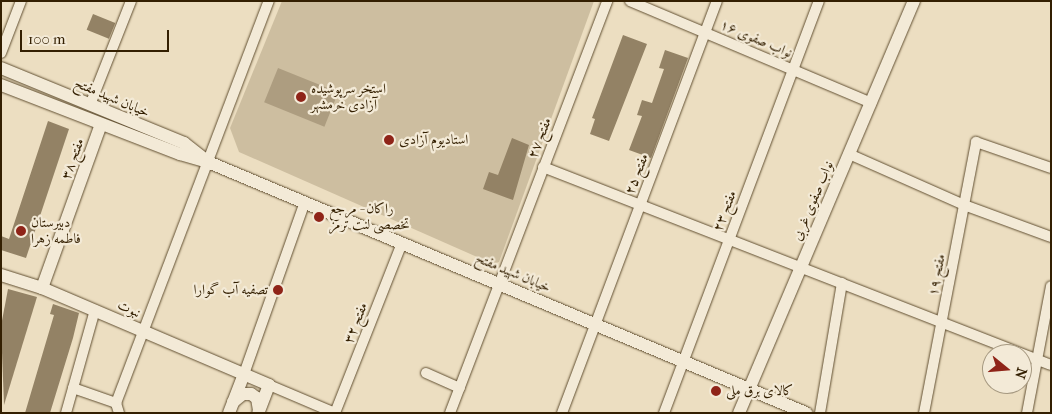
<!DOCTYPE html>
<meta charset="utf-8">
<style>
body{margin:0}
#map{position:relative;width:1052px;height:414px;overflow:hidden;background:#ecdec1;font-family:"IM FELL French Canon",Amiri,serif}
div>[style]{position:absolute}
.green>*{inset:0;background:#cdbea0}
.water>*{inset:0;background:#ad9d80;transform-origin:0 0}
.building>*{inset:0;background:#938265;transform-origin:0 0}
.roads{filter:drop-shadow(0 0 1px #614f31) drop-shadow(0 0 1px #614f31)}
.minor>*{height:10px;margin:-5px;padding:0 5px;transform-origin:5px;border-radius:5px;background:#f3ead7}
.tertiary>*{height:12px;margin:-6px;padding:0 6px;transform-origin:6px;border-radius:6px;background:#f3ead7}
.dots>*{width:14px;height:14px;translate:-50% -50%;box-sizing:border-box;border:2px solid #f3ead7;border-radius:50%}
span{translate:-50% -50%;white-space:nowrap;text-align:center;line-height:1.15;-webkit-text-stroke:4.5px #f3ead7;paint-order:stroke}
.street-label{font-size:14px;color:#331f01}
.poi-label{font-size:14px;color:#331f01}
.left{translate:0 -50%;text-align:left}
.right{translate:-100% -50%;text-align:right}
.frame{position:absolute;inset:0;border:2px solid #331f01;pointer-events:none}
.north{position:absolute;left:982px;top:344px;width:50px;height:50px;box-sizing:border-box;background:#f3ead7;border:1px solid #a69981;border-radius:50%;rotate:107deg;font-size:14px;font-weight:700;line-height:20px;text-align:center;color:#331f01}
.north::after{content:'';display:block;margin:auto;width:18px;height:22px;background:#8f2418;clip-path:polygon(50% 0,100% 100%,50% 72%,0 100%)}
.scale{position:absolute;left:20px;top:30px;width:149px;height:22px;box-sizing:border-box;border:2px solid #331f01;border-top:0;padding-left:6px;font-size:15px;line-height:18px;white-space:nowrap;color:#331f01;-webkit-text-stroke:4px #f3ead7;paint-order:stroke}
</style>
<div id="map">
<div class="green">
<i style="clip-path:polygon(282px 1px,594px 1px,499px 262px,493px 264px,239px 152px,230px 128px)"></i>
</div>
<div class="water">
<i style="left:278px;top:68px;width:65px;height:37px;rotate:22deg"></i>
</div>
<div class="building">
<i style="left:93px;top:14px;width:24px;height:17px;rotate:22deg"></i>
<i style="clip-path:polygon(623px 35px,647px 44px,609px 141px,590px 134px,595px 119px,592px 118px)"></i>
<i style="clip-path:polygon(665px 50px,688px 58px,651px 158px,629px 150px,642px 116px,637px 115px,642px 100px,652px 103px,664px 69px,659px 68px)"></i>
<i style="clip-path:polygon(48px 121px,69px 129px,26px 258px,1px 250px,1px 236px,9px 239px)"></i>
<i style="clip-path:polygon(512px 138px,529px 145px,513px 200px,483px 189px,489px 172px,498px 175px)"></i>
<i style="clip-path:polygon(8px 289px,37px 297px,4px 405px,1px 326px)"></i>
<i style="clip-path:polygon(53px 304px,79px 313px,73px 338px,50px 413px,25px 413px,54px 315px,50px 314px)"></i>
</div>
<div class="roads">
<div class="minor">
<i style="left:630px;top:1px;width:262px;rotate:22.9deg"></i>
<i style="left:1px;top:53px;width:56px;rotate:-69deg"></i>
<i style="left:90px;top:105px;width:112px;rotate:-68.5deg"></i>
<i style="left:849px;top:154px;width:126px;rotate:23.9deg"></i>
<i style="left:964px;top:205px;width:93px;rotate:20.2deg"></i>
<i style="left:543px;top:167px;width:545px;rotate:21.29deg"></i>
<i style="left:426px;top:373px;width:37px;rotate:24deg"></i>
<i style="left:244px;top:374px;width:182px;rotate:-70.5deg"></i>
<i style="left:269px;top:385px;width:72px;rotate:23deg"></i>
<i style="left:73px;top:388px;width:46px;rotate:19.2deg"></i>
<i style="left:66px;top:413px;width:107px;rotate:-74.3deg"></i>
<i style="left:119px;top:413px;width:10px;rotate:-107deg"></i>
<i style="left:116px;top:403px;width:430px;rotate:-69.2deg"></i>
<i style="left:335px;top:413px;width:183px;rotate:-68.5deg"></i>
<i style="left:450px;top:413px;width:441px;rotate:-69.1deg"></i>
<i style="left:562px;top:413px;width:440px;rotate:-69.4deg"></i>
<i style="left:664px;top:413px;width:440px;rotate:-69.4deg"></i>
<i style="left:820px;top:413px;width:132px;rotate:-80.4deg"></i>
<i style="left:924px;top:413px;width:276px;rotate:-79.1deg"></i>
<i style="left:976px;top:142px;width:79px;rotate:19.1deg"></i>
<i style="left:1027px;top:413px;width:129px;rotate:-79.3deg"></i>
</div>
<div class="tertiary">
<i style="left:1px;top:68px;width:198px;rotate:22.3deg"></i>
<i style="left:184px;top:143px;width:23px;rotate:38deg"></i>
<i style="left:1px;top:85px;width:192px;rotate:21.1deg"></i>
<i style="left:180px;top:154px;width:29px;rotate:16deg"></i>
<i style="left:208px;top:162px;width:649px;rotate:22.77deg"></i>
<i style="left:1px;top:275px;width:43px;rotate:17.6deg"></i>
<i style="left:42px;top:288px;width:247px;rotate:23.1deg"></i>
<i style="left:269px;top:385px;width:30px;rotate:111deg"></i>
<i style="left:42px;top:288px;width:174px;rotate:-70.2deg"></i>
<i style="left:233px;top:402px;width:13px;rotate:-39deg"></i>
<i style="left:243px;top:394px;width:8px"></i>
<i style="left:251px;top:394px;width:7px;rotate:34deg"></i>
<i style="left:257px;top:398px;width:13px;rotate:81deg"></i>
<i style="left:229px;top:413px;width:42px;rotate:-69deg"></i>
<i style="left:739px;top:413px;width:448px;rotate:-67deg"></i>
</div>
</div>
<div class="dots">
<i style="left:301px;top:97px;background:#8f2418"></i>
<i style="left:389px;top:140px;background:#8f2418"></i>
<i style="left:319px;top:217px;background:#8f2418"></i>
<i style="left:21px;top:231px;background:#8f2418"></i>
<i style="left:278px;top:290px;background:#8f2418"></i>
<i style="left:716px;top:391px;background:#8f2418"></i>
</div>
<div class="street-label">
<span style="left:756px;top:39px;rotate:23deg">نواب صفوی ۱۶</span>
<span style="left:112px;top:98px;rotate:23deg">خیابان شهید مفتح</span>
<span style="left:540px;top:138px;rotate:-69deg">مفتح ۲۷</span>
<span style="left:73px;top:159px;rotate:-70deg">مفتح ۳۸</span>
<span style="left:637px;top:174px;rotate:-69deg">مفتح ۲۵</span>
<span style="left:813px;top:201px;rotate:-67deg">نواب صفوی غربی</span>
<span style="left:725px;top:211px;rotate:-69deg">مفتح ۲۳</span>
<span style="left:513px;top:273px;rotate:23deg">خیابان شهید مفتح</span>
<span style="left:937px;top:275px;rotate:-79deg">مفتح ۱۹</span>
<span style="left:129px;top:309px;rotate:24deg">نبوت</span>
<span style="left:356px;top:323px;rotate:-69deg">مفتح ۳۲</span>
</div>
<div class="poi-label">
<span class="left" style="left:311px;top:97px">استخر سرپوشیده<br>آزادی خرمشهر</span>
<span class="left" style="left:399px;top:140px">استادیوم آزادی</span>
<span class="left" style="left:329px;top:217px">راکان - مرجع<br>تخصصی لنت ترمز</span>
<span class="left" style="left:31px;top:231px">دبیرستان<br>فاطمه زهرا</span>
<span class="right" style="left:268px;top:290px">تصفیه آب گوارا</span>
<span class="left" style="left:726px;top:391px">کالای برق ملی</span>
</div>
<div class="frame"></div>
<div class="north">N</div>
<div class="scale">100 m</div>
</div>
